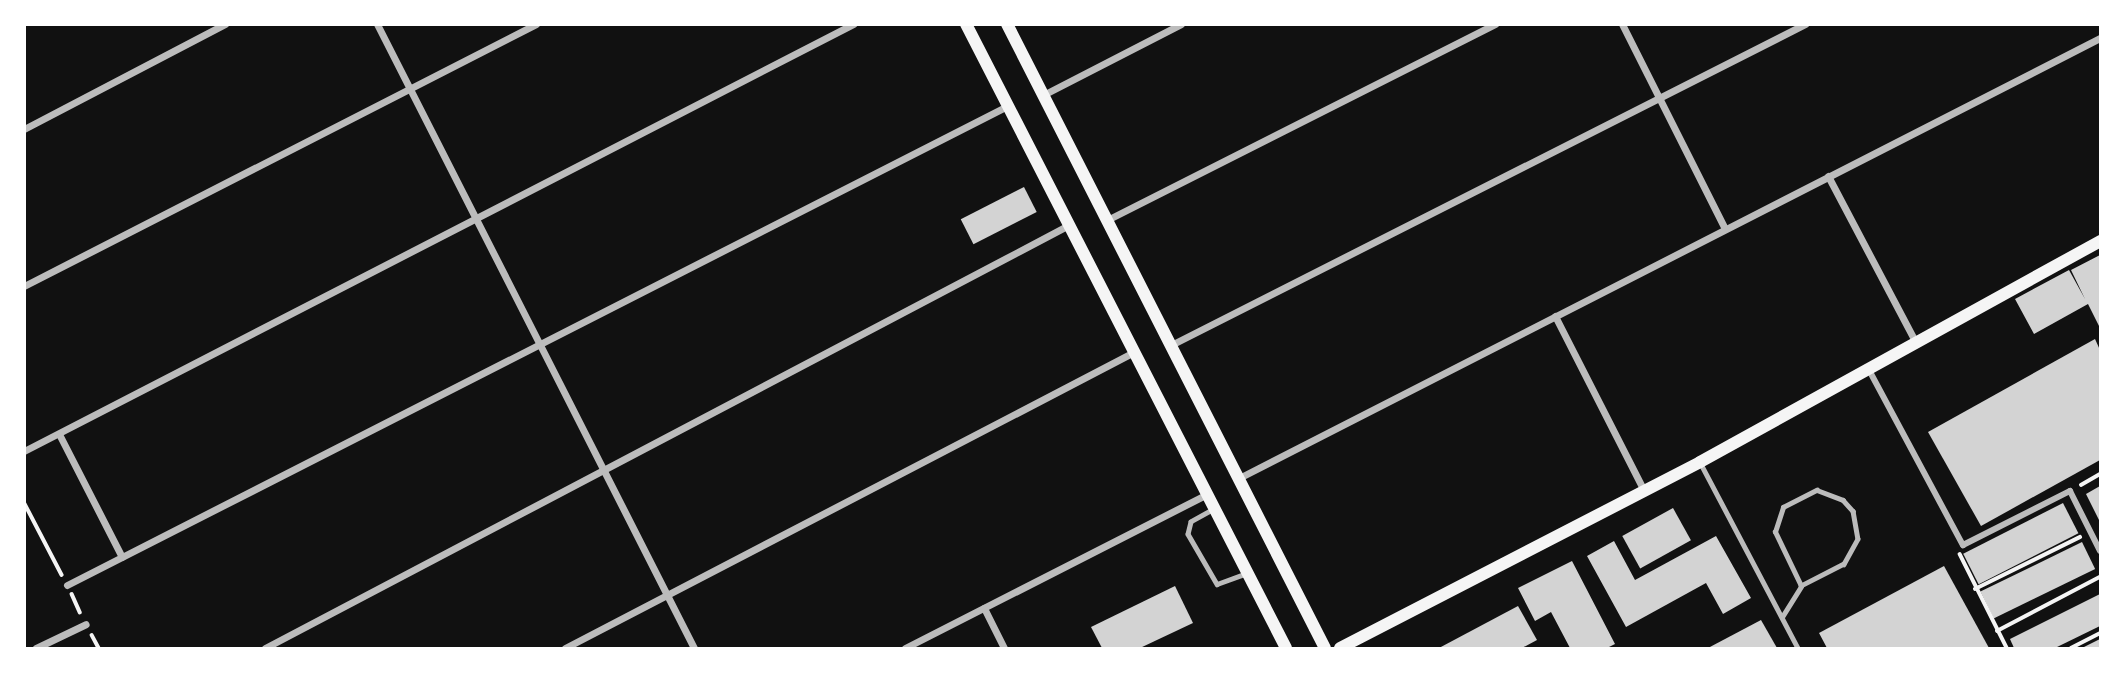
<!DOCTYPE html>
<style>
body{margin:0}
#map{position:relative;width:2125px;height:673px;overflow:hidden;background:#111;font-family:"Asap Condensed",sans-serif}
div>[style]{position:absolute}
.building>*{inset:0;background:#d3d3d3;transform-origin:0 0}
.path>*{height:3.5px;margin:-1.75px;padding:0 1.75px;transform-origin:1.75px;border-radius:1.75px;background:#f5f5f5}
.service>*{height:4.5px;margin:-2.25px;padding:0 2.25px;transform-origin:2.25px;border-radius:2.25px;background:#bcbcbc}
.pedestrian>*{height:6px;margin:-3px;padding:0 3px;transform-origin:3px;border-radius:3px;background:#bcbcbc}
.minor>*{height:7px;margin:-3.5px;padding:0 3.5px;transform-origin:3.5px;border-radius:3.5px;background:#bcbcbc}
.secondary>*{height:12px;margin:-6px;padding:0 6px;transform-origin:6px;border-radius:6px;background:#f5f5f5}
.primary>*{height:12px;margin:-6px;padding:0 6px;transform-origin:6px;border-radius:6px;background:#f5f5f5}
span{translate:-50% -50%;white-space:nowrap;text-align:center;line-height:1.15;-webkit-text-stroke:7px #fff;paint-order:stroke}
.frame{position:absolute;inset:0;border:26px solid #fff;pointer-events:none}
</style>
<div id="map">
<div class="building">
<i style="left:1024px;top:187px;width:28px;height:71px;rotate:63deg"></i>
<i style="clip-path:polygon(2100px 255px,2100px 328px,2088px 304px,2034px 334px,2015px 299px,2069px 270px,2085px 299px,2071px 270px)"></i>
<i style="clip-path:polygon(2095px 339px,2100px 350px,2100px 460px,1981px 526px,1928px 432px)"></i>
<i style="clip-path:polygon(2100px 486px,2100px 522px,2086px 494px)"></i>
<i style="left:2063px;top:503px;width:34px;height:112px;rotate:63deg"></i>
<i style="left:1673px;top:508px;width:37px;height:58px;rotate:61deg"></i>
<i style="clip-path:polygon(1716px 536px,1751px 598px,1723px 614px,1706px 583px,1626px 627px,1587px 556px,1614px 541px,1635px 580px)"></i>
<i style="left:2082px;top:542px;width:30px;height:113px;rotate:64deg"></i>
<i style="clip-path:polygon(1572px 561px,1615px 644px,1607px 648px,1570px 648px,1551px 612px,1535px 621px,1518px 588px)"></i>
<i style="clip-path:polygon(1944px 566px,1989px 648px,1827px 648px,1819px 633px)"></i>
<i style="clip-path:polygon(1175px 586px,1193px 623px,1140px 648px,1102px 648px,1091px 627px)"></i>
<i style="clip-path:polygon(2100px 594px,2100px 626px,2055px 648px,2014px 648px,2010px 639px)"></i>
<i style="clip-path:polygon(1518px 606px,1537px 640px,1522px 648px,1439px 648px)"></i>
<i style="clip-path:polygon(1761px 620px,1777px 648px,1708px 648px)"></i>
<i style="clip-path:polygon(2100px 639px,2100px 648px,2082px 648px)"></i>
</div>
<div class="path">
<i style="left:2081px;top:485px;width:22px;rotate:-30deg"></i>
<i style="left:24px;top:502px;width:82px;rotate:62.5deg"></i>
<i style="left:1960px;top:554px;width:105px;rotate:63.4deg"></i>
<i style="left:1975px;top:589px;width:117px;rotate:-26.3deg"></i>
<i style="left:72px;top:594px;width:20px;rotate:66deg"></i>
<i style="left:1997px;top:631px;width:116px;rotate:-27.7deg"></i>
<i style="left:92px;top:635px;width:15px;rotate:62deg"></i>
<i style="left:2071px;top:648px;width:33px;rotate:-27deg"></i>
</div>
<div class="service">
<i style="left:1701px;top:464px;width:208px;rotate:62.2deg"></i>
<i style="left:1817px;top:490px;width:28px;rotate:21deg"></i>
<i style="left:1843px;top:500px;width:15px;rotate:48deg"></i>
<i style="left:1853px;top:511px;width:28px;rotate:80deg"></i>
<i style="left:1858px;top:539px;width:29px;rotate:119deg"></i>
<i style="left:1844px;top:564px;width:48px;rotate:152.9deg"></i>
<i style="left:1801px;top:586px;width:60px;rotate:-115.7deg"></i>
<i style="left:1775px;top:532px;width:26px;rotate:-72deg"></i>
<i style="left:1783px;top:507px;width:38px;rotate:-27deg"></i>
<i style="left:1214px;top:509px;width:26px;rotate:151deg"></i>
<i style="left:1191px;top:522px;width:12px;rotate:104deg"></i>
<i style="left:1188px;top:534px;width:58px;rotate:59.9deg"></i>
<i style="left:1217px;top:584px;width:29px;rotate:-20deg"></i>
<i style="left:1782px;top:617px;width:36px;rotate:-58deg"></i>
</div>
<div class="pedestrian">
<i style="left:1869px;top:370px;width:199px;rotate:61.8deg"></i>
<i style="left:1963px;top:545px;width:120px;rotate:-26.8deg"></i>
<i style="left:2070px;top:491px;width:67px;rotate:63.4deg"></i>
</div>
<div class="minor">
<i style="left:377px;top:24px;width:700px;rotate:63.07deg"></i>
<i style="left:1622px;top:24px;width:229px;rotate:63.3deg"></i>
<i style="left:1043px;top:95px;width:155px;rotate:-27.2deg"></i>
<i style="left:24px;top:129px;width:227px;rotate:-27.6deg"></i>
<i style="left:1828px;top:176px;width:187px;rotate:62.2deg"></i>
<i style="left:1107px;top:220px;width:435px;rotate:-26.8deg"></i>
<i style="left:24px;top:286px;width:575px;rotate:-27.1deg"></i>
<i style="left:1555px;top:316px;width:196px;rotate:63deg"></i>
<i style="left:1171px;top:345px;width:711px;rotate:-26.85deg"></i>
<i style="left:59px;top:434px;width:138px;rotate:62.9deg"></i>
<i style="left:24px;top:451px;width:933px;rotate:-27.25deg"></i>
<i style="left:1239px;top:478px;width:967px;rotate:-27.07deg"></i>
<i style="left:67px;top:585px;width:1055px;rotate:-27deg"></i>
<i style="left:984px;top:608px;width:45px;rotate:63.4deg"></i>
<i style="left:36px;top:648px;width:55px;rotate:-25.6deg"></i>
<i style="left:265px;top:648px;width:908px;rotate:-27.75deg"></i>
<i style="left:565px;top:648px;width:641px;rotate:-27.48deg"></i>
<i style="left:905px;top:648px;width:339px;rotate:-27deg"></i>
</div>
<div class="secondary">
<i style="left:1340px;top:648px;width:405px;rotate:-27.3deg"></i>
<i style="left:1700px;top:462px;width:457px;rotate:-28.9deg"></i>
</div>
<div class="primary">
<i style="left:966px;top:24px;width:701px;rotate:62.85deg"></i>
<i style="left:1007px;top:24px;width:700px;rotate:63deg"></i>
</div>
<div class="frame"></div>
</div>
